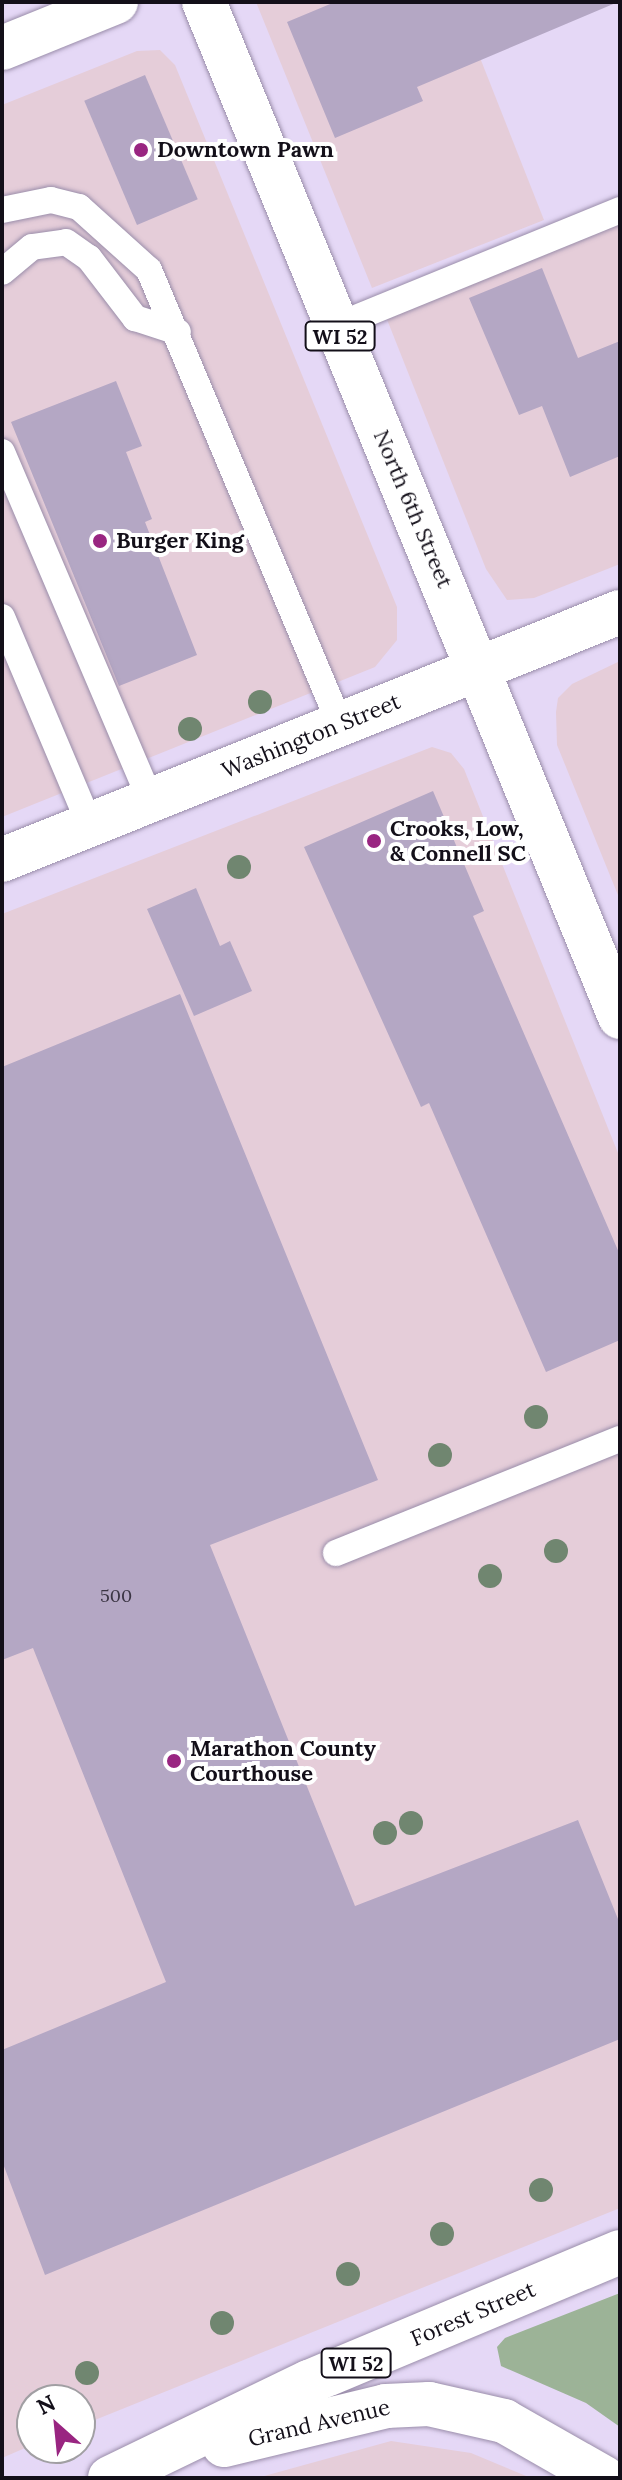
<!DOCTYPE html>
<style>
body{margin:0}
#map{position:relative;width:622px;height:2480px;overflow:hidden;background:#e5d8f6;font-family:Lora,serif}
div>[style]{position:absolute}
.commercial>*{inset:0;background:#e5cdd9}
.green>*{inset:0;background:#9cb397}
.building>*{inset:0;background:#b4a7c4;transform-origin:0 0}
.roads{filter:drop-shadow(0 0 2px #9a8daa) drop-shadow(0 0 2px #9a8daa)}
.service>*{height:26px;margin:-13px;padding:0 13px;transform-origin:13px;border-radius:13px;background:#fff}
.minor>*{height:44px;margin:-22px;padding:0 22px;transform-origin:22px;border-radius:22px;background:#fff}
.tertiary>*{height:44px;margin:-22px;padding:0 22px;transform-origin:22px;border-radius:22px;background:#fff}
.primary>*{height:44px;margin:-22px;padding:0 22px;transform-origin:22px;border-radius:22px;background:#fff}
.trees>*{width:24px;height:24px;margin:-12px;border-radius:50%;background:#708670}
.dots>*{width:22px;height:22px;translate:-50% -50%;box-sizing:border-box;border:4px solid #fff;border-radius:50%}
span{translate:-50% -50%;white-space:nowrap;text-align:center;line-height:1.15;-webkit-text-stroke:8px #fff;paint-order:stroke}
.number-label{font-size:18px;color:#3b3544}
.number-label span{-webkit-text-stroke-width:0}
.shield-label span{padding:2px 6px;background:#fff;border:2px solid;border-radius:6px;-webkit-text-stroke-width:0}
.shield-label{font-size:20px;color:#130f19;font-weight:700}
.poi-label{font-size:22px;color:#130f19;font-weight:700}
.left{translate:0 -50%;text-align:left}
.street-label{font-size:22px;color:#130f19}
.frame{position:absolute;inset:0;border:4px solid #130f19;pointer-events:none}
.north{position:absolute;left:16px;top:2384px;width:80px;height:80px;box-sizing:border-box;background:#fff;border:2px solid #a19fa3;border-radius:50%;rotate:333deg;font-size:22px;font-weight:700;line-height:32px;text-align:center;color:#130f19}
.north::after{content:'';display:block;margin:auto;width:28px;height:36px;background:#992581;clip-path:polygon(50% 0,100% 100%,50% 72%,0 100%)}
</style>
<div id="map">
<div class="commercial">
<i style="clip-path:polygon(256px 2px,458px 2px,544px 220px,372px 288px)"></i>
<i style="clip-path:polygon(160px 50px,175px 65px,397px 607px,397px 640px,375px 667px,2px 817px,2px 105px,137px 51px)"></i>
<i style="clip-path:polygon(620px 221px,620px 564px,534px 598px,507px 600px,486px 569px,386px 317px)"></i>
<i style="clip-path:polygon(620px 661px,620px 900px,557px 745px,556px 712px,558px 698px,572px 684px)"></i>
<i style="clip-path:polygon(432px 747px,451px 753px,464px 769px,620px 1158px,620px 2208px,80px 2426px,80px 2400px,32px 2400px,32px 2445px,2px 2458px,2px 914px)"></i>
<i style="clip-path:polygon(391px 2441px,471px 2453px,531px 2478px,257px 2478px)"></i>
</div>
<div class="green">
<i style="clip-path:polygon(620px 2293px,620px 2427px,586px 2403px,501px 2366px,497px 2347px,505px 2338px)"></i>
</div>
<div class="building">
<i style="clip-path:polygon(335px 2px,618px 2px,417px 87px,423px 101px,335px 138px,287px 22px)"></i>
<i style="left:145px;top:75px;width:135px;height:66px;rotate:67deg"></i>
<i style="clip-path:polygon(542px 268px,578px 358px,620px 341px,620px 456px,570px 477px,542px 406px,519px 415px,469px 298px)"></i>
<i style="clip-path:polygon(116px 381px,142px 446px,126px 452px,152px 519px,145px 522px,197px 655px,119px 686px,11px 422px)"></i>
<i style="clip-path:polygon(433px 791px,484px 911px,473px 916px,620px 1255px,620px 1340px,546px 1372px,429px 1103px,421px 1107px,304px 847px)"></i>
<i style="clip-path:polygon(196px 888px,220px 946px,230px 941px,252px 991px,194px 1016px,147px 909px)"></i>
<i style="clip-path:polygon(180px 994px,378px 1480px,210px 1545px,355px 1906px,578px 1820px,620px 1924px,620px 2039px,45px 2275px,2px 2161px,2px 2050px,166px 1982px,33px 1648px,2px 1660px,2px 1067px)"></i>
</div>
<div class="roads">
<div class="service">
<i style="left:2px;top:210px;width:50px;rotate:-11.5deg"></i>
<i style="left:51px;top:200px;width:29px;rotate:14deg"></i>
<i style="left:79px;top:207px;width:94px;rotate:42deg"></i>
<i style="left:149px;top:270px;width:493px;rotate:67.2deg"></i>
<i style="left:2px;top:272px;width:39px;rotate:-40deg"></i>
<i style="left:32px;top:247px;width:34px;rotate:-8deg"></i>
<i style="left:66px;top:242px;width:28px;rotate:35deg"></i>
<i style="left:89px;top:258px;width:76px;rotate:52.5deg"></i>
<i style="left:135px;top:318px;width:45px;rotate:18deg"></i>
<i style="left:336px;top:326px;width:307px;rotate:-22.2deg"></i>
<i style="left:2px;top:452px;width:379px;rotate:66.9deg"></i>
<i style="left:2px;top:617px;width:226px;rotate:67.1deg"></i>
<i style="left:336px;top:1553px;width:306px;rotate:-21.9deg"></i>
</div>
<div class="minor">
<i style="left:2px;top:48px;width:123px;rotate:-22deg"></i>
</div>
<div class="tertiary">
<i style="left:2px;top:860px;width:666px;rotate:-21.87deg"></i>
</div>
<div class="primary">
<i style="left:204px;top:2px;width:1097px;rotate:67.71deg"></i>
<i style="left:224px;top:2445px;width:167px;rotate:-13.5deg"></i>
<i style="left:386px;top:2406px;width:43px;rotate:-2.7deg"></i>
<i style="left:429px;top:2404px;width:77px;rotate:12.8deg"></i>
<i style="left:504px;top:2421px;width:115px;rotate:29.7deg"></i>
<i style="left:110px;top:2478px;width:221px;rotate:-25.8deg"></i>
<i style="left:309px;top:2382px;width:337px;rotate:-22.7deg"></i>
</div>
</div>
<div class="trees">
<i style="left:260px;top:702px"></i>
<i style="left:190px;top:729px"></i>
<i style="left:239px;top:867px"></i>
<i style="left:536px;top:1417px"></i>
<i style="left:440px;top:1455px"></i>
<i style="left:556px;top:1551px"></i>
<i style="left:490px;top:1576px"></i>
<i style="left:411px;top:1823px"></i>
<i style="left:385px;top:1833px"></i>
<i style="left:541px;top:2190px"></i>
<i style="left:442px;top:2234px"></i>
<i style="left:348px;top:2274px"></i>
<i style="left:222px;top:2323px"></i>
<i style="left:87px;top:2373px"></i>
</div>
<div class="dots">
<i style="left:141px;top:150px;background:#992581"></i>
<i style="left:100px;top:541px;background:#992581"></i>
<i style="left:374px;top:841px;background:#992581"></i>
<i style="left:174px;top:1761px;background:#992581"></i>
</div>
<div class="number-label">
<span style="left:116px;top:1596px">500</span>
</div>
<div class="shield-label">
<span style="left:340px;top:336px">WI 52</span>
<span style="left:356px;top:2363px">WI 52</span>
</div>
<div class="poi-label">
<span class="left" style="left:157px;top:150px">Downtown Pawn</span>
<span class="left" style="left:116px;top:541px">Burger King</span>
<span class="left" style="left:390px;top:841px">Crooks, Low,<br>&amp; Connell SC</span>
<span class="left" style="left:190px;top:1761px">Marathon County<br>Courthouse</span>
</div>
<div class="street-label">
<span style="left:413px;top:509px;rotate:67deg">North 6th Street</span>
<span style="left:311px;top:736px;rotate:-22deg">Washington Street</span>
<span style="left:473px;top:2314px;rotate:-23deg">Forest Street</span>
<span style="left:319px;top:2423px;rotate:-13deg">Grand Avenue</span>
</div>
<div class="frame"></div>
<div class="north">N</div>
</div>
